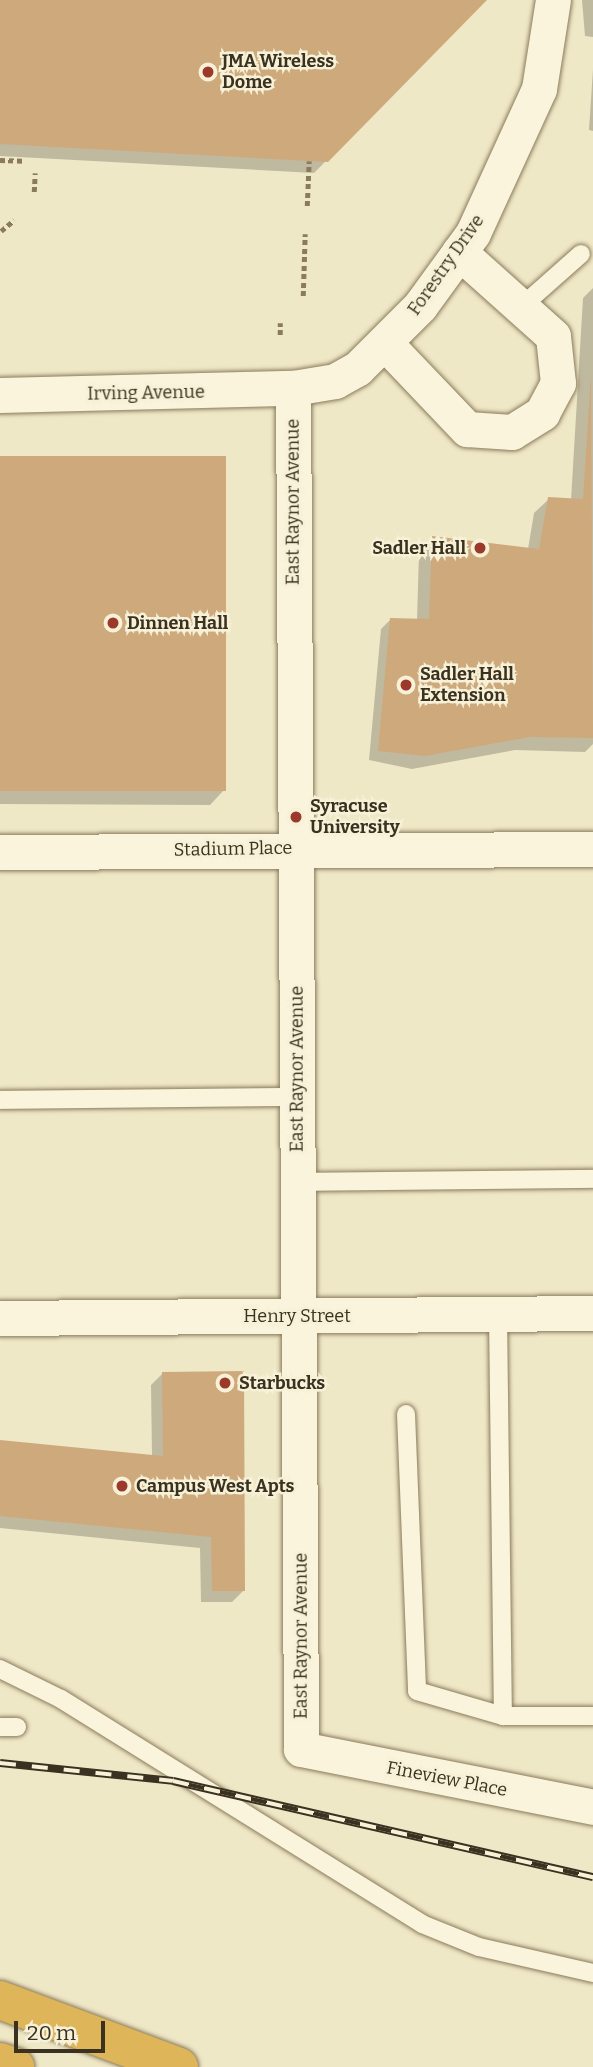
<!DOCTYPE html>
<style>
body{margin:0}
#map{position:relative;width:593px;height:2067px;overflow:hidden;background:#efe8c7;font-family:Bitter,serif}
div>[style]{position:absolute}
.shadow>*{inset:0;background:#0003}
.building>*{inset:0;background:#cea97c;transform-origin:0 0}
.path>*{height:4.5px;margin-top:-2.25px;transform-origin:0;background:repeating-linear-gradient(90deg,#8b7b5c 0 5px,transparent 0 8.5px)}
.roads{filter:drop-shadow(0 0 2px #8b7b5c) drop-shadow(0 0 2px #8b7b5c)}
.service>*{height:18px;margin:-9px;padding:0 9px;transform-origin:9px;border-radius:9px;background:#f9f4db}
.minor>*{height:35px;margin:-17.5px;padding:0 17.5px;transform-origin:17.5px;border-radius:17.5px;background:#f9f4db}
.motorway>*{height:38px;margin:-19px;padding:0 19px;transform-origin:19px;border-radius:19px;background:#deb558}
.rail>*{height:8px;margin-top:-4px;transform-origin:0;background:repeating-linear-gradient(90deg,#f6f1d7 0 16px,#3b3120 0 32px);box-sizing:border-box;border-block:2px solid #3b3120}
.dots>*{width:19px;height:19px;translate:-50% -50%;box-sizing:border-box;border:4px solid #f6f1d7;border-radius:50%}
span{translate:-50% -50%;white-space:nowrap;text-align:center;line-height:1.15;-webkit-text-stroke:5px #f6f1d7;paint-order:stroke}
.poi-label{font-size:18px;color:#3b3120;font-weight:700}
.left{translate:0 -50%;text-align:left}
.right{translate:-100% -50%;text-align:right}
.street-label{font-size:18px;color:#3b3120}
.scale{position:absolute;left:14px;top:2021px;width:91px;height:32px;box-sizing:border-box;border:4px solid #3b3120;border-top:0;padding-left:9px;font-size:21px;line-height:24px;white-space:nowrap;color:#3b3120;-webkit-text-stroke:5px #f6f1d7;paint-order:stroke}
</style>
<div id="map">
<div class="shadow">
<i style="clip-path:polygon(0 0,485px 0,314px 173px,0 156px)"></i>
<i style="clip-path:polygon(582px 0,593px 0,593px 37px,585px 36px)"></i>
<i style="clip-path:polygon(593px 69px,593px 131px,589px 130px)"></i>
<i style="clip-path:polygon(593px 288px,593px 744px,585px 752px,515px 750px,412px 769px,369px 760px,381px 629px,390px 620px,417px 620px,419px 552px,433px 538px,528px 549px,534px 513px,549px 499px,571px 500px,583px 298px)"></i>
<i style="clip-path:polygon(0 457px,224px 790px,210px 805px,0 804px)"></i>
<i style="clip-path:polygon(163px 1373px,244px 1590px,232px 1602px,201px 1602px,200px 1548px,0 1528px,0 1442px,152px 1457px,151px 1385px)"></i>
</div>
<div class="building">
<i style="clip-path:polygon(0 0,487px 0,328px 162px,0 144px)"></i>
<i style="clip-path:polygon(591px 374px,593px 738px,530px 737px,425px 756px,378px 751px,390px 618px,429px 619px,432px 536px,539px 549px,548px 497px,583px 499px)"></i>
<i style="left:0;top:456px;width:226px;height:335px"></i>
<i style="clip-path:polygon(244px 1371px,245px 1591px,212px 1591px,211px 1537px,0 1516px,0 1440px,163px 1456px,162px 1372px)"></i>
</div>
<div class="path">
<i style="left:0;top:160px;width:24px;rotate:2deg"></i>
<i style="left:34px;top:192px;width:19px;rotate:-87deg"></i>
<i style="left:307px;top:206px;width:45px;rotate:-87.5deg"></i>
<i style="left:1px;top:231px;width:17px;rotate:-40deg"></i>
<i style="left:303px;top:296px;width:62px;rotate:-88.2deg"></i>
<i style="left:280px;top:335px;width:12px;rotate:-90deg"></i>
</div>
<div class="roads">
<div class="service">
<i style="left:521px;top:307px;width:80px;rotate:-41.5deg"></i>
<i style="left:0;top:1100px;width:297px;rotate:-0.6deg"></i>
<i style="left:297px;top:1182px;width:296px;rotate:-0.6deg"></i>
<i style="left:498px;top:1314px;width:402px;rotate:89.3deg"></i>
<i style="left:406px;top:1414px;width:277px;rotate:87.7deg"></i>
<i style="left:417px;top:1691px;width:90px;rotate:16.2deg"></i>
<i style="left:503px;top:1716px;width:90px"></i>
<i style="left:0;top:1669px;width:68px;rotate:26.2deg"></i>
<i style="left:61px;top:1699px;width:425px;rotate:31.9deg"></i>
<i style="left:422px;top:1924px;width:61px;rotate:22deg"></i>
<i style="left:479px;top:1947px;width:117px;rotate:12.8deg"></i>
<i style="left:0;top:1727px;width:17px"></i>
</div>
<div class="minor">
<i style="left:385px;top:343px;width:119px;rotate:46.4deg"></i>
<i style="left:467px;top:429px;width:45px;rotate:3.8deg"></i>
<i style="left:512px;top:432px;width:36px;rotate:-32deg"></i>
<i style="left:542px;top:413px;width:34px;rotate:-62deg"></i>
<i style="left:558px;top:383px;width:47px;rotate:-96.1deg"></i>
<i style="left:553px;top:336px;width:126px;rotate:-138.2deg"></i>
<i style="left:293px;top:388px;width:1361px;rotate:89.66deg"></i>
<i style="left:301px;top:1749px;width:298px;rotate:11.2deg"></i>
<i style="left:0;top:395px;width:293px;rotate:-1.4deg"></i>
<i style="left:293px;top:388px;width:43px;rotate:-9.5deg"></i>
<i style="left:335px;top:381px;width:26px;rotate:-29deg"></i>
<i style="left:358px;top:368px;width:88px;rotate:-45deg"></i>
<i style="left:420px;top:306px;width:90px;rotate:-54deg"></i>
<i style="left:473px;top:233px;width:158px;rotate:-65.4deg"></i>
<i style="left:539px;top:89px;width:90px;rotate:-81.1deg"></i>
<i style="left:0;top:852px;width:593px;rotate:-0.29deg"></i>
<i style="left:0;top:1318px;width:593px;rotate:-0.48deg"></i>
</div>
<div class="motorway">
<i style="left:0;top:2000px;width:191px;rotate:20.5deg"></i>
<i style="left:0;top:2062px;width:16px;rotate:18deg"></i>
</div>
</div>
<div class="rail">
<i style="left:0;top:1763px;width:174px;rotate:5.9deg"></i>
<i style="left:173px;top:1781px;width:431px;rotate:12.9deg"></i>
</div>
<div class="dots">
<i style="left:208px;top:72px;background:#9b392b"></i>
<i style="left:480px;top:548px;background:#9b392b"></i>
<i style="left:113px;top:623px;background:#9b392b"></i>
<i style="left:406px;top:685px;background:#9b392b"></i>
<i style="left:296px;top:817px;background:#9b392b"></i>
<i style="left:225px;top:1383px;background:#9b392b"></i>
<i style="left:122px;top:1486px;background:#9b392b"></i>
</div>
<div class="poi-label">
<span class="left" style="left:222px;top:72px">JMA Wireless<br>Dome</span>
<span class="right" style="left:466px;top:548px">Sadler Hall</span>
<span class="left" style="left:127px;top:623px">Dinnen Hall</span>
<span class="left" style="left:420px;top:685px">Sadler Hall<br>Extension</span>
<span class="left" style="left:310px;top:817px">Syracuse<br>University</span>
<span class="left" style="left:239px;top:1383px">Starbucks</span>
<span class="left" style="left:136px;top:1486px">Campus West Apts</span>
</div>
<div class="street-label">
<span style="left:446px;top:265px;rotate:-55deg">Forestry Drive</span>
<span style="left:146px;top:393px;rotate:-1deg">Irving Avenue</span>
<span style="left:293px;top:502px;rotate:-90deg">East Raynor Avenue</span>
<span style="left:233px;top:849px;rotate:-1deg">Stadium Place</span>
<span style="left:297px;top:1069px;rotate:-90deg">East Raynor Avenue</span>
<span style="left:297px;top:1316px">Henry Street</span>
<span style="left:301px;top:1636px;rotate:-90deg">East Raynor Avenue</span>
<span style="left:447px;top:1779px;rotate:11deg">Fineview Place</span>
</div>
<div class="scale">20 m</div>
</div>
